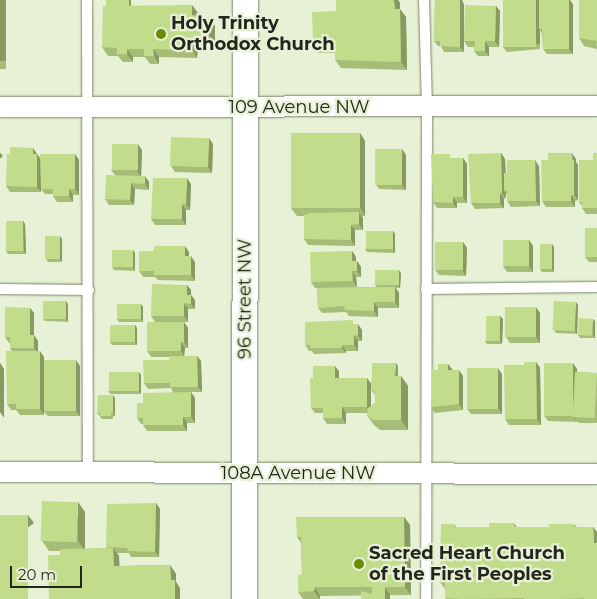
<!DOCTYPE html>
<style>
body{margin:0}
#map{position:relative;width:597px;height:599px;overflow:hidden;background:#e6f1d5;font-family:Montserrat,sans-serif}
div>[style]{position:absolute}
.roads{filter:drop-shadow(0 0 1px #7a836a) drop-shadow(0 0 1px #7a836a)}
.service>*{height:10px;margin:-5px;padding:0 5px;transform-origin:5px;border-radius:5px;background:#fff}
.minor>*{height:20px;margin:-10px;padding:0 10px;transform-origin:10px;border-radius:10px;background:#fff}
.tertiary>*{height:25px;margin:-12.5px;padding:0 12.5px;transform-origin:12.5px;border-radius:12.5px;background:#fff}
.wall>*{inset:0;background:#a6bd78;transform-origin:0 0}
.shaded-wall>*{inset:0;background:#879a61;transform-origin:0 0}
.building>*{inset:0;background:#c1dc8b;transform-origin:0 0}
.dots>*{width:14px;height:14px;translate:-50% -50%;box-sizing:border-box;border:2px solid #e6f1d5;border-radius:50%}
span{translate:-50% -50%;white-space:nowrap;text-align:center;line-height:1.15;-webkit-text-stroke:4.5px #e6f1d5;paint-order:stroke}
.poi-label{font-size:18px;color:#23261c;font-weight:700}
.left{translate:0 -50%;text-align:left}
.street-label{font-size:18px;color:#23261c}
.scale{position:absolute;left:10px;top:566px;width:72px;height:22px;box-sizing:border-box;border:2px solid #23261c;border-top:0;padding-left:6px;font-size:15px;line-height:18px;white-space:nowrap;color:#23261c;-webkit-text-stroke:4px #e6f1d5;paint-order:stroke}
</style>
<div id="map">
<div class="roads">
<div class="service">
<i style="left:87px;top:0;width:471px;rotate:89.9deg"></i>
<i style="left:424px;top:0;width:107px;rotate:88.4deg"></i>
<i style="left:427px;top:107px;width:492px;rotate:90.1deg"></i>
<i style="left:0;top:289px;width:89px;rotate:0.6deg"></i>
<i style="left:426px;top:289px;width:171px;rotate:-0.7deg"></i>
</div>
<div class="minor">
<i style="left:0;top:107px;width:597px;rotate:-0.1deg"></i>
<i style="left:0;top:472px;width:597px;rotate:0.19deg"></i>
</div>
<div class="tertiary">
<i style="left:244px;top:599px;width:599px;rotate:-89.9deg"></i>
</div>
</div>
<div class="wall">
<i style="left:0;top:0;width:6px;height:69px"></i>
<i style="clip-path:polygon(336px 0,398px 0,400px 3px,400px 9px,406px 17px,407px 70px,341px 68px,335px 60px,335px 53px,319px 53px,313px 45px,336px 11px)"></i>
<i style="clip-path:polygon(435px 0,462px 0,464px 5px,464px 52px,444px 52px,441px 46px,438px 46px,434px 41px)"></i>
<i style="clip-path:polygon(597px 0,597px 49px,584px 46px,579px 38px)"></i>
<i style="clip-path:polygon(573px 4px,573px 54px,547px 54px,543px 49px,542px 34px,540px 30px,540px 49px,507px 52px,503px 47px)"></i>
<i style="clip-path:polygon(131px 6px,198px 13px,198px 16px,209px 18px,215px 26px,215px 43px,209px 43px,210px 47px,198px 47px,197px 58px,159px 57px,159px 64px,150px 64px,145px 57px,133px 57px,133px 62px,123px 62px,118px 56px,108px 56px,102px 47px)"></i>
<i style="clip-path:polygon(496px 6px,500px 11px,499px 47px,489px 47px,489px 56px,478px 56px,474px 51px,474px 47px,468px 47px,464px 41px)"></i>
<i style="clip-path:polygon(360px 133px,365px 141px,365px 216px,362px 216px,363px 218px,363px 230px,355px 230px,355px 246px,308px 245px,304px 239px,304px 216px,297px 216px,291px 208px)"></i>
<i style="clip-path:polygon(213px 144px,212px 173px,175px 172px,171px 166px)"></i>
<i style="clip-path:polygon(33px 148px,40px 158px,75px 154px,79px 160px,79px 195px,73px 195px,73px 202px,57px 202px,53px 196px,53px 194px,45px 194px,41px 189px,41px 192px,10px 192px,6px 186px,10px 154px)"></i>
<i style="clip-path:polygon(402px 149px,406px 155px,406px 190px,379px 189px,375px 183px)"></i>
<i style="clip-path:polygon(142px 150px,141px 176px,149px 182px,149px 190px,135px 189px,134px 205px,109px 205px,105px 199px,115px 175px,111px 170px)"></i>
<i style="left:0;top:153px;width:4px;height:83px;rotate:45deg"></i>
<i style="clip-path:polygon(501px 153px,505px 159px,506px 173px,539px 166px,540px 206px,511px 207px,507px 201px,507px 195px,506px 194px,506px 198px,504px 199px,504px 208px,475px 209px,471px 203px)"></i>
<i style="clip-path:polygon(597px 153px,597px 214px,586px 214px,582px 208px,582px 206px,579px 202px,593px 160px)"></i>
<i style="clip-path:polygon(453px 158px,463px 158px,467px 164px,467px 203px,457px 203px,457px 208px,437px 208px,433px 202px)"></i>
<i style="clip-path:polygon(576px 159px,576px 162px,578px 165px,578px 200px,575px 201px,575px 207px,546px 207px,542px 201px)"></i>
<i style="clip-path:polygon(191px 184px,190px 210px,186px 210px,186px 225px,155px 225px,151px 219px)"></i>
<i style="clip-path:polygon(23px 221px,25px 224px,26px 254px,8px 254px,6px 251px)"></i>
<i style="clip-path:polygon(597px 228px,597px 262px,589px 262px,585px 257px)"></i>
<i style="clip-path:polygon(393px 231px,395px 234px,395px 253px,367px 252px,365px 249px)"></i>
<i style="clip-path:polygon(62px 239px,62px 262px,48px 262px,46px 259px)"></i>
<i style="clip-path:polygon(529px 240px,533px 246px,533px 272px,507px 272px,503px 266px)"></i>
<i style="clip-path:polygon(463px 242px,467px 248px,466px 276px,439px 275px,435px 270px)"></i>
<i style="clip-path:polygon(552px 244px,554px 247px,554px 272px,542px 272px,540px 269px)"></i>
<i style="clip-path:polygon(133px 250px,135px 253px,135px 271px,114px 270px,112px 267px)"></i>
<i style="clip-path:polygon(352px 251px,356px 257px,356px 261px,357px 261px,361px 267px,361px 277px,356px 277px,357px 287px,318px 288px,377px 287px,375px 285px,401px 273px,400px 288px,396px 288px,399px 293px,399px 308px,378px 308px,378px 317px,349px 316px,346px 312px,322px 313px,318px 308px,317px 288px,315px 288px,311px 282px)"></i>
<i style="clip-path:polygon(189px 252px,189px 256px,195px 262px,195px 281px,158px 280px,155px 277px,143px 277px,139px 271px)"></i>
<i style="clip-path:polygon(187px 285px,191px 290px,191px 295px,195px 300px,195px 309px,188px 309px,188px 322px,184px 322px,188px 328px,188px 348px,185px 348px,184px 356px,197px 356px,201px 361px,202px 392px,191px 392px,195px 398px,195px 423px,187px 423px,187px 431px,147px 431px,143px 425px,143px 424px,141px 424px,137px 418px,143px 403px,173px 392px,171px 388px,148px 389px,144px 383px,169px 360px,170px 357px,151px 357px,147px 351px,178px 322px,155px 322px,151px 316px)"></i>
<i style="clip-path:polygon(68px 304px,68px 322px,45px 321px,43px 319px)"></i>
<i style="clip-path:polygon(141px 304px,143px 307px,143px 322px,119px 322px,117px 319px)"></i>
<i style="clip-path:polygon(578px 305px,577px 334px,556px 333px,554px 330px)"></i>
<i style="clip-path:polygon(30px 308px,34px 313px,34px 335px,38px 341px,38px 351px,44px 357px,44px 360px,80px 366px,80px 416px,48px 416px,44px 412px,44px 415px,20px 415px,16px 410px,11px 410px,7px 404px,12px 351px,10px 348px,10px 343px,9px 343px,5px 337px)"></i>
<i style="clip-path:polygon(540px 313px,540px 343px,510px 343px,506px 337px)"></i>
<i style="clip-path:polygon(503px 319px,502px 344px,487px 344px,485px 341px)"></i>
<i style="clip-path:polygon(595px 321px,595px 338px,580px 338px,578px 335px)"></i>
<i style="clip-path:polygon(356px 324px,362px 330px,362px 341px,358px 341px,358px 351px,346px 351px,346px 353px,314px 354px,312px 351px,309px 351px,305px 345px)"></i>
<i style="clip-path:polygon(135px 325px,137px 328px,137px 345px,112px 345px,110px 342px)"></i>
<i style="clip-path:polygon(536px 362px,540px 368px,541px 425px,509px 425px,505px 419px,524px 365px)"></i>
<i style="left:0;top:363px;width:7px;height:55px;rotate:56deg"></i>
<i style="clip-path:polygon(398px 366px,398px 376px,401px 376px,408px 386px,408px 430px,380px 430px,374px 425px,367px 415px,367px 413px,346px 413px,346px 424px,327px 424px,323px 418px,323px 413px,315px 413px,311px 408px,313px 378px,339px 371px,339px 378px,367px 378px,371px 384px,371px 406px,375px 403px,375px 395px,371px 389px)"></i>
<i style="clip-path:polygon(452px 369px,463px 376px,463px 410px,435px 413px,431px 407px)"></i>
<i style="clip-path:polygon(577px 369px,577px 372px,597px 373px,597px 423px,579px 423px,577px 421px,577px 422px,548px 421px,544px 416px)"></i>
<i style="clip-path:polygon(139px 372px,141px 375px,141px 394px,110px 394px,108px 391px)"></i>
<i style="clip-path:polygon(502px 374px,502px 414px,471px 414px,467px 409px)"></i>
<i style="clip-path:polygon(115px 398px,115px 416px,113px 416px,113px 419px,102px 419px,97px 413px)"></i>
<i style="clip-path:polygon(156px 503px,160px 509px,159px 557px,131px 557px,129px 553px,117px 553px,119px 556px,119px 566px,170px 565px,176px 574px,176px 582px,180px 588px,180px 599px,49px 599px,60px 555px,60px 551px,49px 551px,42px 541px,85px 512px,85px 549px,107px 548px,106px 547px)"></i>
<i style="clip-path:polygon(404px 517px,410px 525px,411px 595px,320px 596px,320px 599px,303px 599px,298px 592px,302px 574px,301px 543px,297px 537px)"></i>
<i style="clip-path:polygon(514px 523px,517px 527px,549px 527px,574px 524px,577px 527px,597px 599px,446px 599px,445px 598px,445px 589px,440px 582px,454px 524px,456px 527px,489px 527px)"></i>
</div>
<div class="shaded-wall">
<i style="left:0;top:0;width:6px;height:61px"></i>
<i style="clip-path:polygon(129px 0,131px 0,131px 10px,129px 7px)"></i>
<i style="clip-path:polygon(394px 0,398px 0,400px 3px,400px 17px,395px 9px)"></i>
<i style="clip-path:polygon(460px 0,462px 0,464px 5px,464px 52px,460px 47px)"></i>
<i style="left:536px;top:0;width:4px;height:44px"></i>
<i style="clip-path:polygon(569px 0,570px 0,573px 4px,573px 54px,569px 49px)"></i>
<i style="clip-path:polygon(192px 5px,198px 13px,198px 24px,192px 15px)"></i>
<i style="clip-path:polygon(496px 6px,500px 11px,499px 47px,495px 41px)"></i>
<i style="clip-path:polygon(400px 9px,406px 17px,407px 70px,401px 62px)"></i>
<i style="clip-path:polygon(209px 18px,215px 26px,215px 43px,209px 35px)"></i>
<i style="clip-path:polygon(204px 35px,209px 43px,210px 47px,204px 39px)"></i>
<i style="clip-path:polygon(192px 39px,198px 47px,197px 58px,192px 50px)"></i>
<i style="clip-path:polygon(485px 41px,489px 47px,489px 56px,485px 51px)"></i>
<i style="clip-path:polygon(127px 49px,133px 57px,133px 62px,127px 54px)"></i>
<i style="clip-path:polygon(153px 49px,159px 57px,159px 64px,154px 56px)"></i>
<i style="clip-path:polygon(360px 133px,365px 141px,365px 216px,360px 208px)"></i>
<i style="clip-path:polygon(209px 138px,213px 144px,212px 173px,208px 167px)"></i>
<i style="clip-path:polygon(138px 144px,142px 150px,141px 177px,137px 171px)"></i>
<i style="clip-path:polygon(33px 148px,41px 160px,41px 192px,37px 187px,33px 154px)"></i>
<i style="clip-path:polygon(402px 149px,406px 155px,406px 190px,402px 185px)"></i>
<i style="left:0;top:153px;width:4px;height:78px;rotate:45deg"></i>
<i style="clip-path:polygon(501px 153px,505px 159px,506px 190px,504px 191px,506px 194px,506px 198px,502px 193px)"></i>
<i style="clip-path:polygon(572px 153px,576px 159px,576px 162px,578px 165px,578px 200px,574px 195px)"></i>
<i style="clip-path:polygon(75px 154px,79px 160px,79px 195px,75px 189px)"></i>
<i style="clip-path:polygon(463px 158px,467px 164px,467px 203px,463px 197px)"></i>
<i style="clip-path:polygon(535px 160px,539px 166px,540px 206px,536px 201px)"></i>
<i style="clip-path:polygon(145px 176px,149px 182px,149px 190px,145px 184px)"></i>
<i style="clip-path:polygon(187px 178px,191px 184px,190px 210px,186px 204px)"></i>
<i style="clip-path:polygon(131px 183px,135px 189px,134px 205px,130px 200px)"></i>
<i style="clip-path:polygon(69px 189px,73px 195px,73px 202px,69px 196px)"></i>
<i style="clip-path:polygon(500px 193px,504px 199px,504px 208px,500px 203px)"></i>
<i style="clip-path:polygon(571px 195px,575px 201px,575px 207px,571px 201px)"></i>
<i style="clip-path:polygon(453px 197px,457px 203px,457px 208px,453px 203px)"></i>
<i style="clip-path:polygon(182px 204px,186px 210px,186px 225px,182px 219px)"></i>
<i style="clip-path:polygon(359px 212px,363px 218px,363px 230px,359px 224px)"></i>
<i style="clip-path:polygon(23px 221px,25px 224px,26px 254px,24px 251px)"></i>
<i style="clip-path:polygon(351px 225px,355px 230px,355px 246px,351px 240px)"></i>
<i style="clip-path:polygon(393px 231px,395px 234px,395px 253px,393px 250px)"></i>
<i style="clip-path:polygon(60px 236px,62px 239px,62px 262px,60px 259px)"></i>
<i style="clip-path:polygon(529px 240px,533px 246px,533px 272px,529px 266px)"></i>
<i style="clip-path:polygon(463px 242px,467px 248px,466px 276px,462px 270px)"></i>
<i style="clip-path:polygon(552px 244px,554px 247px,554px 272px,552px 269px)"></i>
<i style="clip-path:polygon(185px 246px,189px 252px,189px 262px,185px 256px)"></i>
<i style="clip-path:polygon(133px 250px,135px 253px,135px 271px,133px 268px)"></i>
<i style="clip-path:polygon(352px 251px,356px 257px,356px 267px,352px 261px)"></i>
<i style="clip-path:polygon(191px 256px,195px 262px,195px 281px,191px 275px)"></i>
<i style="clip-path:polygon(357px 261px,361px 267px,361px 277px,357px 271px)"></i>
<i style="clip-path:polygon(399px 270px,401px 273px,400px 288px,398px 285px)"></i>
<i style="clip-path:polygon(352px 271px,356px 277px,357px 287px,353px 281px)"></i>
<i style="clip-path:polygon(187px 285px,191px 290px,191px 301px,187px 295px)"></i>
<i style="clip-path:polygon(395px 287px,399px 293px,399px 308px,395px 302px)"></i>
<i style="clip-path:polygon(191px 295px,195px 300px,195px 309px,191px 304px)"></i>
<i style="clip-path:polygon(66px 301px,68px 304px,68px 322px,66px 319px)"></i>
<i style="clip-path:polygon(374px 302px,378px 308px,378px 317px,374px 311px)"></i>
<i style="clip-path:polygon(576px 302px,578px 305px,577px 334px,575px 331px)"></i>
<i style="clip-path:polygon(184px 303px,188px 309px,188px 322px,184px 316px)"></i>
<i style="clip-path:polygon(141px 304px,143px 307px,143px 322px,141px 319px)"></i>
<i style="clip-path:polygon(536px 307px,540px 313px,540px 343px,536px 337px)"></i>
<i style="clip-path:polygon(30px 308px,34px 313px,34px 341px,30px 335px)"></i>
<i style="clip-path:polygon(500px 316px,503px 319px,502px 344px,500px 341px)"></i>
<i style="clip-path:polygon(593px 319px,595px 321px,595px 338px,593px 335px)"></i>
<i style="clip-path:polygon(184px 322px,188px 328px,188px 348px,184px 342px)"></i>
<i style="clip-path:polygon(358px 324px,362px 330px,362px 341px,358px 336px)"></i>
<i style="clip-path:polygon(135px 325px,137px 328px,137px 345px,135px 342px)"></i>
<i style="clip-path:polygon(34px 335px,38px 341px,38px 354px,34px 348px)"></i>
<i style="clip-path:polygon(354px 335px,358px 341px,358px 351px,354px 345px)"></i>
<i style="clip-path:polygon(181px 342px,185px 348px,184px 357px,181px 351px)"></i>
<i style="clip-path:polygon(342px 345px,346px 351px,346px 353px,342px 348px)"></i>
<i style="clip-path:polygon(40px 351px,44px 357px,44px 415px,40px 409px)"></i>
<i style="clip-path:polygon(197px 356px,201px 361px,202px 392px,198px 387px)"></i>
<i style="clip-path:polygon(76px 360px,80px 366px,80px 416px,76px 411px)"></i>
<i style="clip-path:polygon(536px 362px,540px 368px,541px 425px,537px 419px)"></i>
<i style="clip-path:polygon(0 363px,4px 369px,4px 418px,0 412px)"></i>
<i style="clip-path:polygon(396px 363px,398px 366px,397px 384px,395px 381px)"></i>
<i style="clip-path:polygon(573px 363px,577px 369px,577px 417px,575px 417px,577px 422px,573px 416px)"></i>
<i style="clip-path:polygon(448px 364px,452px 369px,452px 376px,448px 370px)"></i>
<i style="clip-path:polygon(335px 366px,339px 371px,339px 384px,335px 378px)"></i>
<i style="clip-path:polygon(498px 368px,502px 374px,502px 414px,498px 408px)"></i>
<i style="clip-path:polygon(459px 370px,463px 376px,463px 410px,459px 404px)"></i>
<i style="clip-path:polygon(139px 372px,141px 375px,141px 394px,139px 391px)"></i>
<i style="clip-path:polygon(401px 376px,408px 386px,408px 430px,401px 420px)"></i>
<i style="clip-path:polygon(367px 378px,371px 384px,371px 413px,367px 407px)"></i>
<i style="clip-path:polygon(191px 392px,195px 398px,195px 423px,191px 417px)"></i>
<i style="clip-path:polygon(113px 395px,115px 398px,115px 416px,113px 413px)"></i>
<i style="clip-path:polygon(342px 407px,346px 413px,346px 424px,342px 418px)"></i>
<i style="clip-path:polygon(183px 417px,187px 423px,187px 431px,183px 425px)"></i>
<i style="clip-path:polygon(78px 502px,85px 512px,85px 551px,78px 541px)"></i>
<i style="clip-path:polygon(156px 503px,160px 509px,159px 557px,155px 552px)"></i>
<i style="left:28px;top:515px;width:10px;height:84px;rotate:53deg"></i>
<i style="clip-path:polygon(404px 517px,410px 525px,411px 595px,405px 587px)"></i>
<i style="clip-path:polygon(593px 527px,597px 532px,597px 548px,594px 543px)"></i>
<i style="clip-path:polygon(113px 548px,119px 556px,120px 574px,114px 566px)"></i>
<i style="clip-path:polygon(170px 565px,176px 574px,176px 582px,180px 588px,180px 599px,175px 599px,171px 580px)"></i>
<i style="clip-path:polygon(315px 587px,320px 596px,320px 599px,314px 591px)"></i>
<i style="clip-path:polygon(385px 587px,390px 595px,390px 599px,385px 599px)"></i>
</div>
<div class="building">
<i style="left:106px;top:0;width:23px;height:6px"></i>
<i style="clip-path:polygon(336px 0,394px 0,395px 9px,400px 9px,401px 62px,335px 60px,335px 44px,313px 45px,312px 12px,336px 11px)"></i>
<i style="clip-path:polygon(435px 0,460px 0,460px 47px,440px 46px,440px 41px,434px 41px)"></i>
<i style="left:503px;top:0;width:33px;height:47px"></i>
<i style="clip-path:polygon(539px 0,569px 0,569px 49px,543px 49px,542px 29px,539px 29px)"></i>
<i style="clip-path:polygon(579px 0,597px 0,597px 46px,596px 46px,597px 41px,579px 38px)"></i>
<i style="clip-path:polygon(192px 5px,192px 15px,209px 18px,209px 35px,204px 35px,204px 39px,192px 39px,192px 50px,153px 49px,154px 56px,144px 56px,144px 49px,127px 49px,127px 54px,117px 54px,117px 48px,102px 47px,103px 6px)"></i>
<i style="clip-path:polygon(465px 5px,496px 6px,495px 41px,485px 41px,485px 51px,474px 51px,475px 41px,464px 41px)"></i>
<i style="left:291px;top:133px;width:69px;height:75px"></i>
<i style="left:171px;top:137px;width:38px;height:29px;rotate:2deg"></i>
<i style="left:112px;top:144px;width:26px;height:26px"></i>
<i style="clip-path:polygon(10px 147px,33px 148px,33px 154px,37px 154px,37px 187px,6px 186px,7px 154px,10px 154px)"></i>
<i style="left:402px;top:149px;width:36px;height:27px;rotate:90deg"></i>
<i style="clip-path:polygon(501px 153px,502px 193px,500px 193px,500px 203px,471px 203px,468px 154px)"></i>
<i style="clip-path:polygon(548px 153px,572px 153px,572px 160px,574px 160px,574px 195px,571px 195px,571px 201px,542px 201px,541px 160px,548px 160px)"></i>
<i style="clip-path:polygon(593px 153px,597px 153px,597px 208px,582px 208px,582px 202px,579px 202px,579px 160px,593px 160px)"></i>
<i style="clip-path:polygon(40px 154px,75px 154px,75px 189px,69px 189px,69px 196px,53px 196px,53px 189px,41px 189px)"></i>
<i style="clip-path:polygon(431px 154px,450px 154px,450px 158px,463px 158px,463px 197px,453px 197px,453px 203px,433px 202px)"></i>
<i style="clip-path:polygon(507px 160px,535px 160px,536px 201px,507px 201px,507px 190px,504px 191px,504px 173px,507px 173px)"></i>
<i style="clip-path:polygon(106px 175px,145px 176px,145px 184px,131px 183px,130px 200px,105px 199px)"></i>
<i style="clip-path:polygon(153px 178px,187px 178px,186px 204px,182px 204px,182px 219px,151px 219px)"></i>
<i style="clip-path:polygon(359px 212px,359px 224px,351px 225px,351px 240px,304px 239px,304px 215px,310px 213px)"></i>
<i style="left:6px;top:221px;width:17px;height:30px"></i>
<i style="left:585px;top:228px;width:12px;height:29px"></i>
<i style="left:366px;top:231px;width:27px;height:18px"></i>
<i style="left:45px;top:236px;width:15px;height:23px"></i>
<i style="left:529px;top:240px;width:26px;height:26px;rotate:90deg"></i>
<i style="left:435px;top:242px;width:28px;height:28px"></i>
<i style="left:540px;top:244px;width:12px;height:25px"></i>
<i style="clip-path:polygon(154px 246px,185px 246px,185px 256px,191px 256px,191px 275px,154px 275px,154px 271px,139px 271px,139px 251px,154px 251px)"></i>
<i style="left:112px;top:250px;width:21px;height:17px"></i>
<i style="clip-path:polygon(352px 251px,352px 261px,357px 261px,357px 271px,352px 271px,353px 281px,311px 282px,310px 252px)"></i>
<i style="left:375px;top:270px;width:24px;height:15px"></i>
<i style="clip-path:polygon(152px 284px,187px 285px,187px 295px,191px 295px,191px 304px,184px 303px,184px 316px,151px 316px)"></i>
<i style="clip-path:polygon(395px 287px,395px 302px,374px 302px,374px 311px,345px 310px,344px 306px,318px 308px,317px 288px)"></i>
<i style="left:43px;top:301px;width:23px;height:18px"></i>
<i style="left:554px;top:301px;width:22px;height:29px;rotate:3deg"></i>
<i style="left:117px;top:304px;width:24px;height:15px"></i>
<i style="clip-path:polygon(5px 307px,30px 308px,30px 335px,34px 335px,34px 348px,10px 348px,10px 337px,5px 337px)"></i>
<i style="left:536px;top:307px;width:30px;height:31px;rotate:90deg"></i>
<i style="left:486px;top:316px;width:14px;height:25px"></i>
<i style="left:579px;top:318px;width:14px;height:17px;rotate:4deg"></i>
<i style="clip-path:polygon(353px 320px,353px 324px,358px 324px,358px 336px,354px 335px,354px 345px,342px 345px,342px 348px,310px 348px,310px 345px,305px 345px,305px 322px)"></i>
<i style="clip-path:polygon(147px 322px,184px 322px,184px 342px,181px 342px,181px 351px,147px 351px)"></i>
<i style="left:110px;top:325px;width:25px;height:17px"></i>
<i style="clip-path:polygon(6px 351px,40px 351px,40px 409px,16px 409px,16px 404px,7px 404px)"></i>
<i style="clip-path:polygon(170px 356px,197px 356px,198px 387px,170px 387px,170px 383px,144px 383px,143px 360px,169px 360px)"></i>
<i style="left:44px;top:360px;width:32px;height:51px"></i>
<i style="clip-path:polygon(524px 362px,536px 362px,537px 419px,505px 419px,504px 365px,524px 365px)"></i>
<i style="clip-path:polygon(372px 363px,396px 363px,395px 376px,375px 376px,372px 380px)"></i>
<i style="left:544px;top:363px;width:29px;height:53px"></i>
<i style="clip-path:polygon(438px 364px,448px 364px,448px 370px,459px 370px,459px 404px,431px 407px,431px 370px,438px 370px)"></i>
<i style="clip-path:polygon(313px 366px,335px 366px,335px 378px,367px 378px,367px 407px,342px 407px,342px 418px,323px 418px,323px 408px,311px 408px,310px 378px,313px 378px)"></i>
<i style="left:467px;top:368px;width:31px;height:41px"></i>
<i style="left:109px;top:372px;width:30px;height:19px"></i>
<i style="left:575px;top:372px;width:22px;height:45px;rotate:3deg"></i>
<i style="clip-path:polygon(375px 376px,401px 376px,401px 420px,373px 420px,367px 415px,368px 408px,375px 403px,375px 392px,371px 389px,371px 381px)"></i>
<i style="clip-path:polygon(191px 392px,191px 417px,183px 417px,183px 425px,143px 425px,143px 418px,137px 418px,137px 403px,143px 403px,143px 393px)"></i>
<i style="clip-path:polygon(98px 395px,113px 395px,113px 413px,111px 413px,111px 416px,100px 416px,100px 413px,97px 413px)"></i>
<i style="left:42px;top:501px;width:36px;height:40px;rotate:2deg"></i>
<i style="clip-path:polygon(156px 503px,155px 552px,127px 551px,128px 548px,106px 547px,107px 504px)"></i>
<i style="left:0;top:515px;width:28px;height:84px"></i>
<i style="clip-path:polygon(296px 517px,404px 517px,405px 587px,385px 587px,385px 599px,361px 599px,361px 591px,372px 594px,372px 587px,315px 587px,314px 591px,298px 592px,298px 575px,302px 574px,301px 537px,297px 537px)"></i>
<i style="clip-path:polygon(489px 523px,514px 523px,514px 527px,549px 527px,549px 524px,574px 524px,574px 527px,593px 527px,594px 543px,597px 543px,597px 599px,584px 599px,584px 598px,562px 599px,524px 599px,524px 598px,462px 599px,445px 598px,445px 582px,440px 582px,441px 524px,454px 524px,454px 527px,489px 527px)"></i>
<i style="clip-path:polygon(113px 548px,114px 566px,170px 565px,171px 580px,175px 580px,175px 599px,49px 599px,48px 555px,60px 555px,60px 549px)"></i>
</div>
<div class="dots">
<i style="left:161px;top:34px;background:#6b8905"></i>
<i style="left:359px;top:564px;background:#6b8905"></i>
</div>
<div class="poi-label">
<span class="left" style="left:171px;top:34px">Holy Trinity<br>Orthodox Church</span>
<span class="left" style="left:369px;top:564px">Sacred Heart Church<br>of the First Peoples</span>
</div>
<div class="street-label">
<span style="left:299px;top:107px">109 Avenue NW</span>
<span style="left:245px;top:299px;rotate:-90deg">96 Street NW</span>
<span style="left:298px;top:473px">108A Avenue NW</span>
</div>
<div class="scale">20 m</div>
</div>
